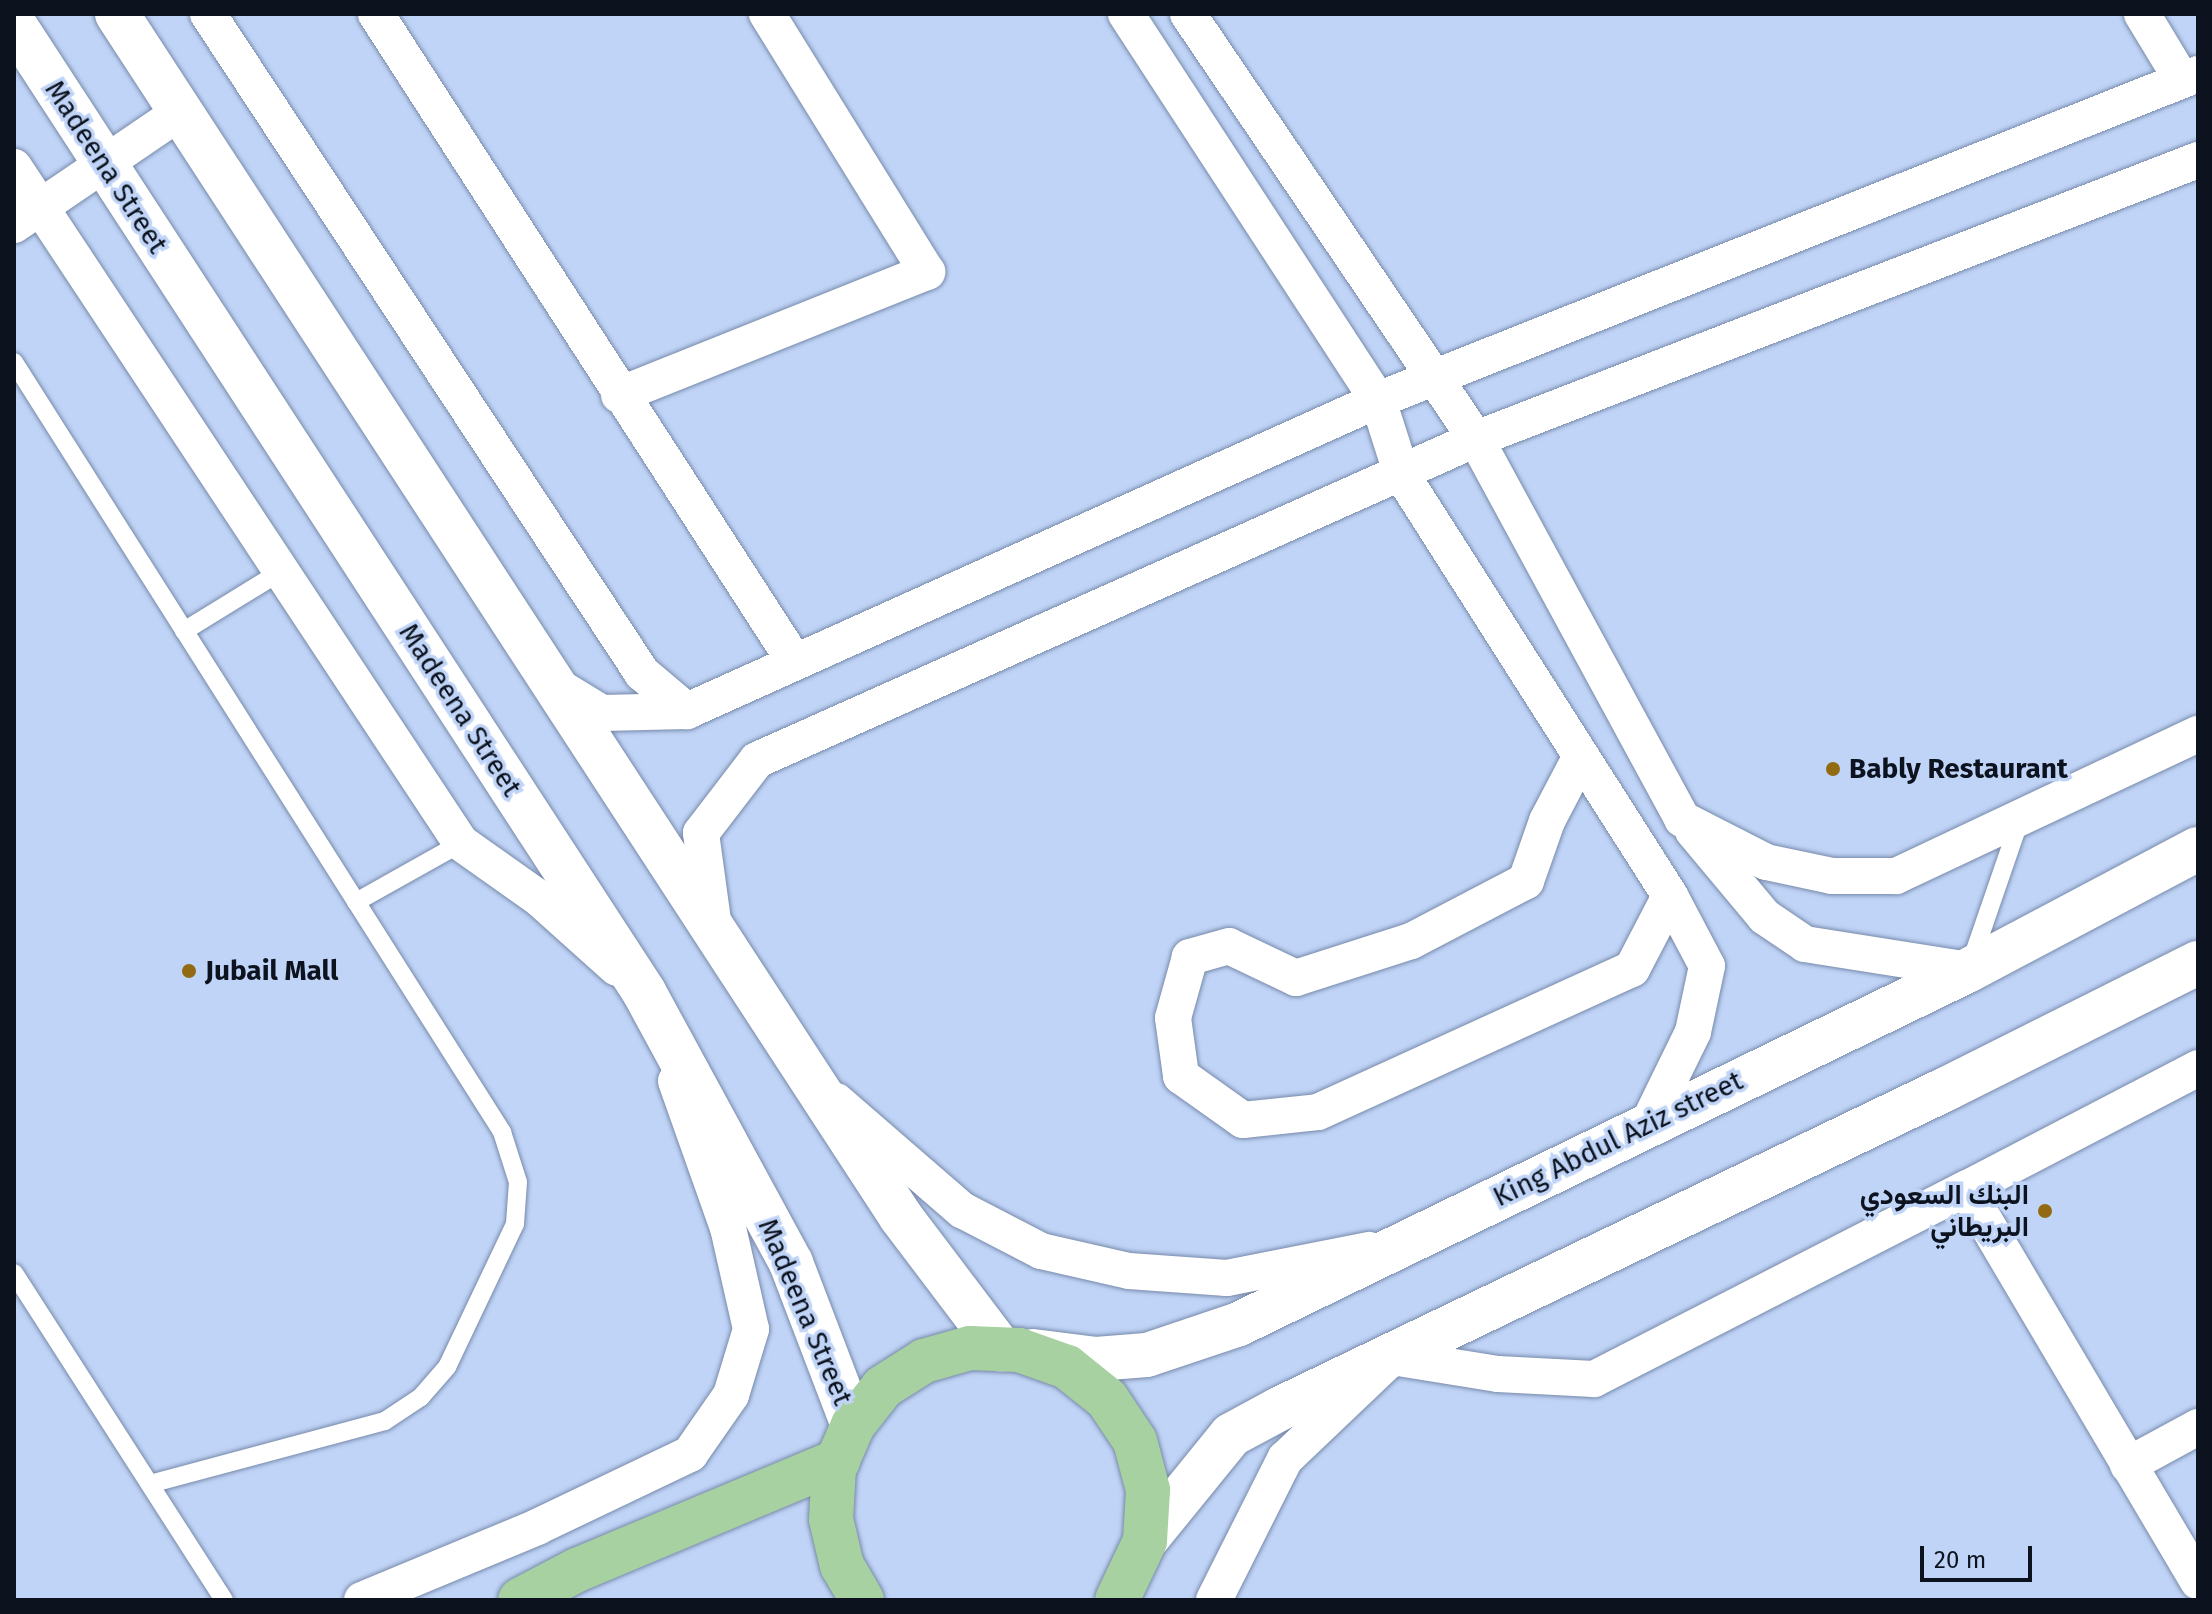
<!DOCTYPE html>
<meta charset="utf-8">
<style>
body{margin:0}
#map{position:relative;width:2212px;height:1614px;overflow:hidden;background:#c0d4f7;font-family:"Fira Sans",Vazirmatn,sans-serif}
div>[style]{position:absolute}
.roads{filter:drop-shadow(0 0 2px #778aaa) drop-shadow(0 0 2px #778aaa)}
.service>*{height:18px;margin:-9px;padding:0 9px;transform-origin:9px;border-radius:9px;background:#fff}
.minor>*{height:36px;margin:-18px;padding:0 18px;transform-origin:18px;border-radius:18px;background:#fff}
.secondary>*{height:44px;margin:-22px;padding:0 22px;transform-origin:22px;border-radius:22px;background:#fff}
.primary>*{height:44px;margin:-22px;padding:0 22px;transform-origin:22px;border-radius:22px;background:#a7d1a0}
.dots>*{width:22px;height:22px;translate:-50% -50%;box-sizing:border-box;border:4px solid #c0d4f7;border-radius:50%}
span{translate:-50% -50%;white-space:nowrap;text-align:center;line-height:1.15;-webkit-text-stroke:7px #c0d4f7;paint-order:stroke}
.street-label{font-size:28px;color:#0c131e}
.poi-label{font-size:28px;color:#0c131e;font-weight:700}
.left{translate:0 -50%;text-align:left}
.right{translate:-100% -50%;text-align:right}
.frame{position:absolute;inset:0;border:16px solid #0c131e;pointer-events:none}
.scale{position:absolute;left:1920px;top:1546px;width:112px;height:36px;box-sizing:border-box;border:4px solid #0c131e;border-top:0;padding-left:10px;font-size:24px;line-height:28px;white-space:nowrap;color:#0c131e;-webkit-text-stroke:6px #c0d4f7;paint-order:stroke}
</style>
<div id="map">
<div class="roads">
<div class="service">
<i style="left:14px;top:362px;width:912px;rotate:57.63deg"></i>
<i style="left:502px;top:1132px;width:52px;rotate:72.3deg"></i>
<i style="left:518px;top:1182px;width:42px;rotate:94.1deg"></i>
<i style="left:515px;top:1224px;width:158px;rotate:115.4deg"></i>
<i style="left:447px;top:1367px;width:40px;rotate:131deg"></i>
<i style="left:421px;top:1397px;width:43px;rotate:146.3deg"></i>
<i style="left:385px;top:1421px;width:243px;rotate:165deg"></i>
<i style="left:184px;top:631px;width:116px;rotate:-31.6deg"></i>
<i style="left:356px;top:902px;width:120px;rotate:-29.3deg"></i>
<i style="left:1971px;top:962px;width:150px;rotate:-71deg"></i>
<i style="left:14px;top:1273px;width:389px;rotate:57.3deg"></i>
</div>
<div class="minor">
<i style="left:208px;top:14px;width:789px;rotate:56.63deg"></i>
<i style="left:642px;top:673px;width:59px;rotate:40.2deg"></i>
<i style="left:376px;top:14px;width:768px;rotate:57.12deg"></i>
<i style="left:1126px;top:14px;width:461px;rotate:56.9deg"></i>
<i style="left:1378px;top:400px;width:79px;rotate:72.3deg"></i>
<i style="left:1402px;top:475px;width:499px;rotate:57.5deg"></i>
<i style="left:1670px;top:896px;width:79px;rotate:62.1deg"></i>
<i style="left:1707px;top:966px;width:67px;rotate:102deg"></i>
<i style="left:1693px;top:1032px;width:102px;rotate:116.1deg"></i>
<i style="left:1188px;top:14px;width:513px;rotate:55.88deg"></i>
<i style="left:1476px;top:439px;width:432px;rotate:61.5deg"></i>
<i style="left:1682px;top:819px;width:94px;rotate:27.1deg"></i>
<i style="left:1766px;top:862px;width:67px;rotate:12deg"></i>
<i style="left:1832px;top:876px;width:64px"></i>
<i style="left:1896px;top:876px;width:334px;rotate:-25.2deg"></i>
<i style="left:2142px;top:14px;width:77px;rotate:58.8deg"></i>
<i style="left:14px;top:167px;width:810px;rotate:56.53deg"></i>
<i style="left:461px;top:843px;width:97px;rotate:35.3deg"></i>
<i style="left:540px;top:899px;width:103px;rotate:41.9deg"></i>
<i style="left:14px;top:225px;width:204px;rotate:-34.2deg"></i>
<i style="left:619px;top:395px;width:332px;rotate:-21.8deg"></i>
<i style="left:927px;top:272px;width:304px;rotate:-121.8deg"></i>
<i style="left:561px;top:688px;width:48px;rotate:31.4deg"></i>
<i style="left:602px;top:713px;width:85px;rotate:-1.3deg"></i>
<i style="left:687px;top:711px;width:758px;rotate:-24.23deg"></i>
<i style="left:1378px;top:400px;width:882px;rotate:-21.68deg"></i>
<i style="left:1581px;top:756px;width:73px;rotate:117.6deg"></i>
<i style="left:1547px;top:821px;width:64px;rotate:109.3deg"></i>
<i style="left:1526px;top:881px;width:130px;rotate:152.4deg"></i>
<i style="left:1411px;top:941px;width:121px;rotate:162.2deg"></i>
<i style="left:1296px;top:978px;width:74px;rotate:-154.5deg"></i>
<i style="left:1229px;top:946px;width:41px;rotate:164.2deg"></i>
<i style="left:1190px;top:957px;width:63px;rotate:105.6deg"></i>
<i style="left:1173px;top:1018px;width:59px;rotate:82.1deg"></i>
<i style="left:1181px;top:1076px;width:76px;rotate:35.4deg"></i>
<i style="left:1243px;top:1120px;width:75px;rotate:-6.1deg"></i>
<i style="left:1318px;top:1112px;width:345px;rotate:-24.5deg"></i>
<i style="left:1632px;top:969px;width:82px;rotate:-62.5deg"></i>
<i style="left:1693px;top:831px;width:112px;rotate:50.1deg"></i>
<i style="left:1765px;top:917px;width:48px;rotate:34deg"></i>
<i style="left:1805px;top:944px;width:166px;rotate:9deg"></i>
<i style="left:714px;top:928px;width:96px;rotate:-97.8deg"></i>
<i style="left:701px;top:833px;width:92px;rotate:-52.5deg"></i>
<i style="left:757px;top:760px;width:787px;rotate:-24.06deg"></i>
<i style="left:1476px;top:439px;width:774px;rotate:-21.13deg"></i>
<i style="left:836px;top:1101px;width:167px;rotate:40.9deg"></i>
<i style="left:962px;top:1210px;width:89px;rotate:27.4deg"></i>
<i style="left:1041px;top:1251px;width:90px;rotate:12.8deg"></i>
<i style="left:1129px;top:1271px;width:98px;rotate:4.1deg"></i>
<i style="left:1227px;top:1278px;width:145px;rotate:-11.2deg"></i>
<i style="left:1966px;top:1189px;width:262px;rotate:-27.5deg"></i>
<i style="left:2128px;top:1465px;width:80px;rotate:-28.5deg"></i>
<i style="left:362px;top:1600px;width:190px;rotate:-22.6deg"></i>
<i style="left:537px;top:1527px;width:170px;rotate:-25.5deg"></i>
<i style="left:690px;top:1454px;width:72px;rotate:-55.2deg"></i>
<i style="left:731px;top:1395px;width:69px;rotate:-73.1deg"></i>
<i style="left:751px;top:1329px;width:104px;rotate:-102.8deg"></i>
<i style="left:728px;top:1228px;width:156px;rotate:-109.5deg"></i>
<i style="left:1214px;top:1600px;width:158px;rotate:-63.3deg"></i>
<i style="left:1285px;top:1459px;width:148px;rotate:-43.6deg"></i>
<i style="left:1392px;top:1357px;width:107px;rotate:9.1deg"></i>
<i style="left:1498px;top:1374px;width:96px;rotate:3deg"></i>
<i style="left:1594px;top:1379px;width:418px;rotate:-27.1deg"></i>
<i style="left:1966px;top:1189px;width:456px;rotate:59.4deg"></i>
</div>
<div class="secondary">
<i style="left:117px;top:14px;width:1436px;rotate:56.91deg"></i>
<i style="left:901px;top:1217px;width:166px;rotate:52.9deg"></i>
<i style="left:14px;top:24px;width:1155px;rotate:56.94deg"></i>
<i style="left:644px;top:992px;width:308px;rotate:61.5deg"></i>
<i style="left:791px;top:1263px;width:173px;rotate:69.1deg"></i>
<i style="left:1033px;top:1351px;width:64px;rotate:7.2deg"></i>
<i style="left:1096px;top:1359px;width:51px;rotate:-4.5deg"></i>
<i style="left:1147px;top:1355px;width:97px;rotate:-18.6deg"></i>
<i style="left:1239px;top:1324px;width:811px;rotate:-25.87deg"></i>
<i style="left:1969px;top:970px;width:259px;rotate:-27.9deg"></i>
<i style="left:1145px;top:1541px;width:136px;rotate:-50.9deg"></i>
<i style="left:1231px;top:1435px;width:55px;rotate:-28.4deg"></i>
<i style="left:1279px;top:1409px;width:740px;rotate:-25.63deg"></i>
<i style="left:1946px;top:1089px;width:282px;rotate:-26.6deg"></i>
</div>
<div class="primary">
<i style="left:520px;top:1600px;width:64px;rotate:-27.8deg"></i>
<i style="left:577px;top:1570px;width:283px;rotate:-22.7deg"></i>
<i style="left:862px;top:1600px;width:39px;rotate:-120deg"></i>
<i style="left:842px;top:1566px;width:48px;rotate:-103.2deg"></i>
<i style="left:831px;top:1519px;width:50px;rotate:-86.6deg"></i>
<i style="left:834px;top:1469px;width:48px;rotate:-66.6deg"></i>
<i style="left:853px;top:1425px;width:48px;rotate:-51.7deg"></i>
<i style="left:883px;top:1387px;width:49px;rotate:-32.4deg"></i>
<i style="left:924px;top:1361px;width:48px;rotate:-15.8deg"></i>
<i style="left:970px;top:1348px;width:49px;rotate:2.3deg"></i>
<i style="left:1019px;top:1350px;width:51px;rotate:19.5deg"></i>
<i style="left:1067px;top:1367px;width:51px;rotate:38.7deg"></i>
<i style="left:1107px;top:1399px;width:50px;rotate:56.3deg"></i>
<i style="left:1135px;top:1441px;width:51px;rotate:75.1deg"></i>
<i style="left:1148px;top:1490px;width:51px;rotate:93.4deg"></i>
<i style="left:1145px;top:1541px;width:65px;rotate:115.4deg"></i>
</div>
</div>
<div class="dots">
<i style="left:1833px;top:769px;background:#926a12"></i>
<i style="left:189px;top:971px;background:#926a12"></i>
<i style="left:2045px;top:1211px;background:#926a12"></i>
</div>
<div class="street-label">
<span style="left:106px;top:167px;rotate:57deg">Madeena Street</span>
<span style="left:460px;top:710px;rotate:57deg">Madeena Street</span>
<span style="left:1618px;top:1139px;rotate:-26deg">King Abdul Aziz street</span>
<span style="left:805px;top:1312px;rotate:67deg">Madeena Street</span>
</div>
<div class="poi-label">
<span class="left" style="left:1849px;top:769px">Bably Restaurant</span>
<span class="left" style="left:205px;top:971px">Jubail Mall</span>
<span class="right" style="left:2029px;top:1211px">البنك السعودي<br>البريطاني</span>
</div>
<div class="frame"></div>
<div class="scale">20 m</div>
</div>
